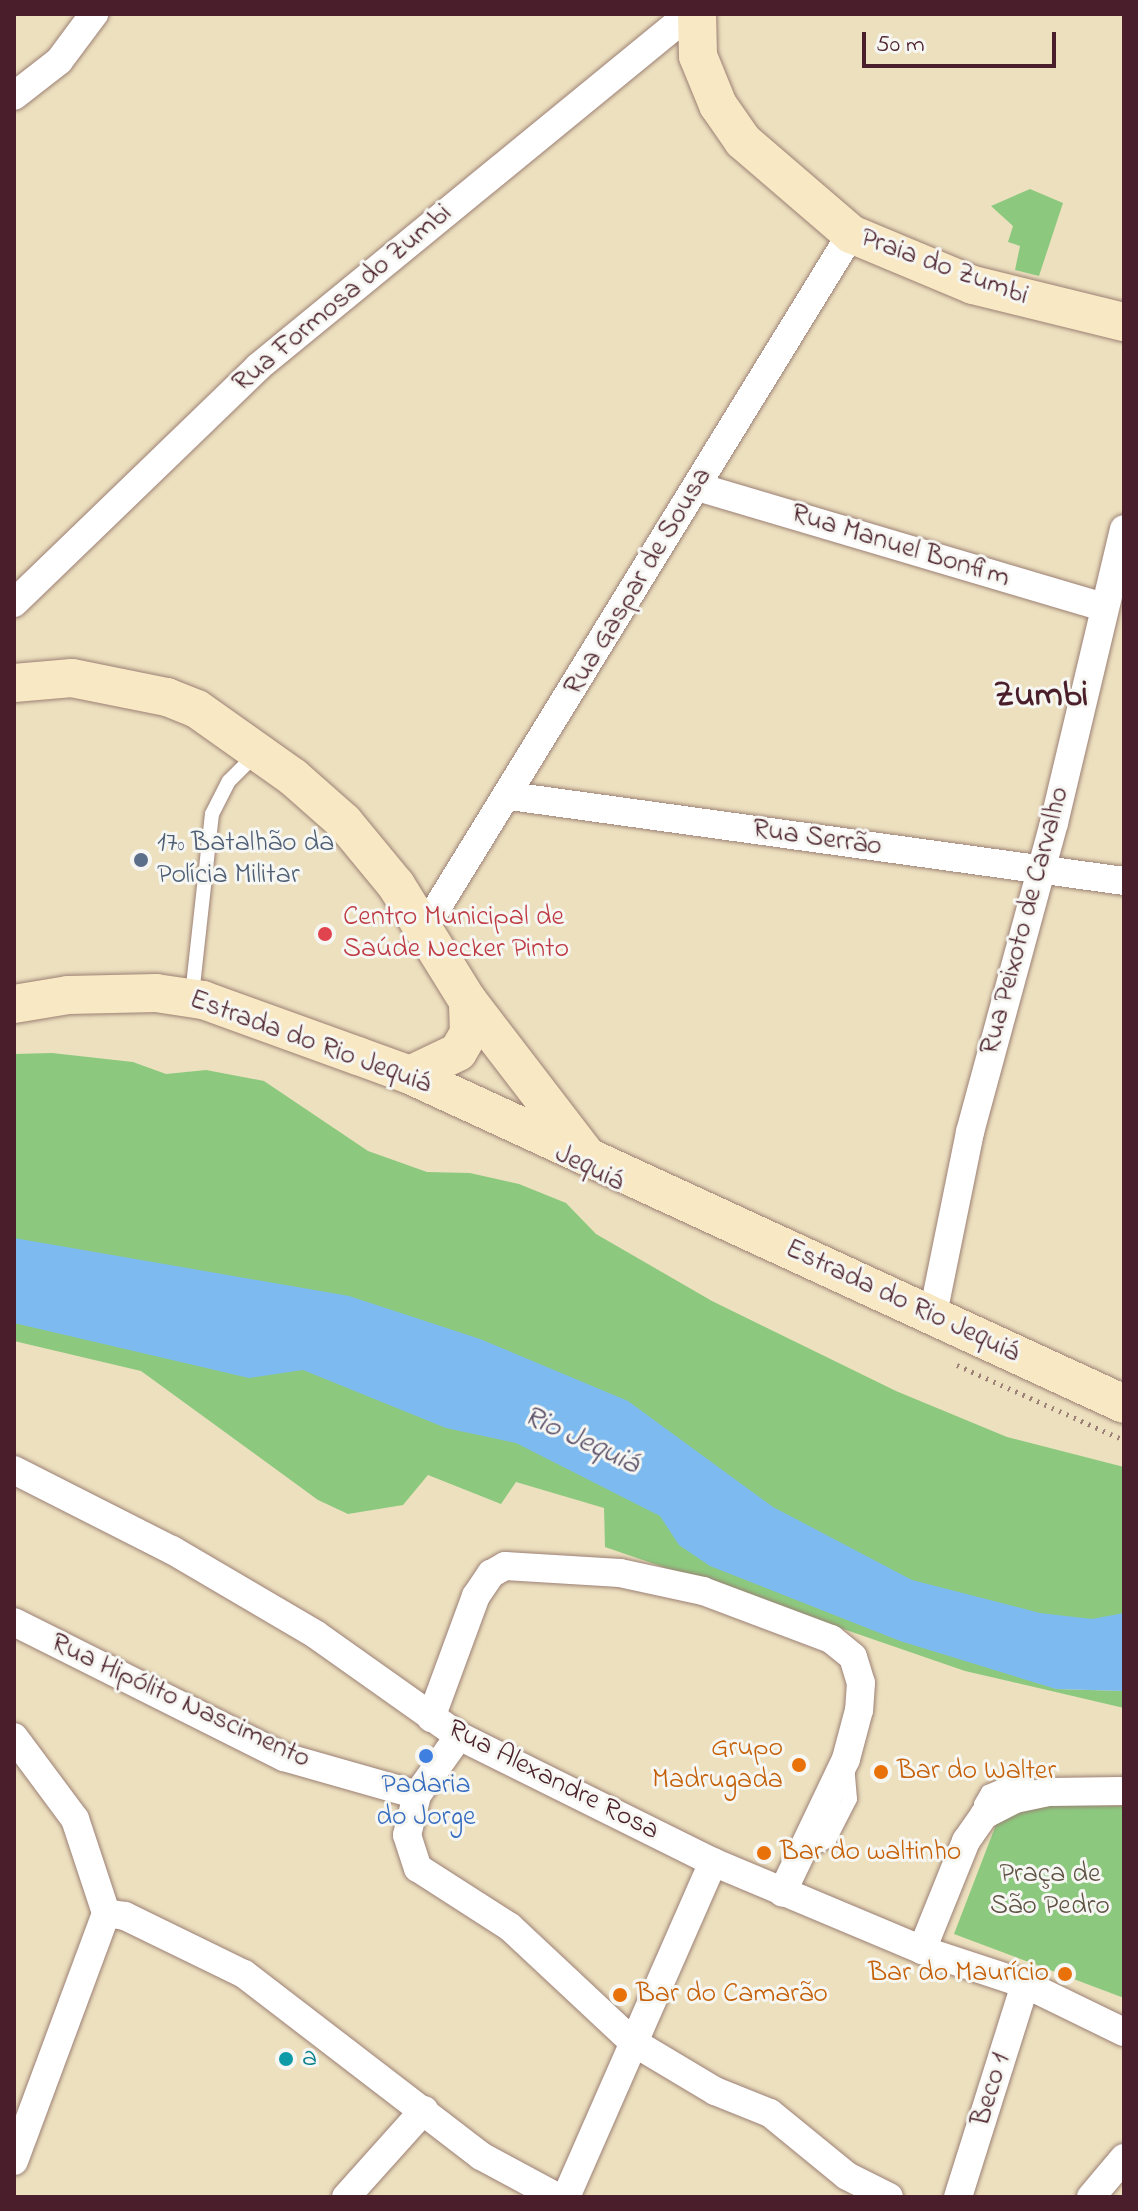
<!DOCTYPE html>
<meta charset="utf-8">
<style>
body{margin:0}
#map{position:relative;width:1138px;height:2211px;overflow:hidden;background:#ede0bf;font-family:"Indie Flower",sans-serif}
div>[style]{position:absolute}
.green>*{inset:0;background:#8cc97f}
.water>*{inset:0;background:#7cbaef}
.path>*{height:5px;margin-top:-2.5px;transform-origin:0;background:repeating-linear-gradient(90deg,#9c8075 0 2px,transparent 0 8px)}
.roads{filter:drop-shadow(0 0 2px #9c8075) drop-shadow(0 0 2px #9c8075)}
.lane>*{height:14px;margin:-7px;padding:0 7px;transform-origin:7px;border-radius:7px;background:#fff}
.street>*{height:28px;margin:-14px;padding:0 14px;transform-origin:14px;border-radius:14px;background:#fff}
.secondary>*{height:38px;margin:-19px;padding:0 19px;transform-origin:19px;border-radius:19px;background:#f8e8c3}
.dots>*{width:22px;height:22px;translate:-50% -50%;box-sizing:border-box;border:4px solid #f6f6f2;border-radius:50%}
span{translate:-50% -50%;white-space:nowrap;text-align:center;line-height:1.15;-webkit-text-stroke:6px #f6f6f2;paint-order:stroke}
.street-label{font-size:28px;color:#4a1f2b}
.service-label{font-size:28px;color:#4e5e75}
.left{translate:0 -50%;text-align:left}
.health-label{font-size:28px;color:#be3a42}
.food-label{font-size:28px;color:#c56008}
.right{translate:-100% -50%;text-align:right}
.shop-label{font-size:28px;color:#366cbe}
.park-label{font-size:28px;color:#5e5244}
.culture-label{font-size:28px;color:#0d838f}
.water-label{font-size:30px;color:#594e66;font-style:italic}
.district-label{font-size:36px;color:#4a1f2b;font-weight:700}
.frame{position:absolute;inset:0;border:16px solid #4a1f2b;pointer-events:none}
.scale{position:absolute;left:862px;top:32px;width:194px;height:36px;box-sizing:border-box;border:4px solid #4a1f2b;border-top:0;padding-left:10px;font-size:24px;line-height:28px;white-space:nowrap;color:#4a1f2b;-webkit-text-stroke:6px #f6f6f2;paint-order:stroke}
</style>
<div id="map">
<div class="green">
<i style="clip-path:polygon(1030px 189px,1063px 203px,1039px 276px,1015px 270px,1020px 246px,1008px 242px,1013px 226px,991px 206px)"></i>
<i style="clip-path:polygon(52px 1053px,133px 1062px,166px 1074px,206px 1070px,264px 1081px,368px 1151px,427px 1172px,470px 1173px,519px 1184px,566px 1203px,596px 1234px,712px 1301px,896px 1391px,1007px 1437px,1124px 1467px,1124px 1628px,1037px 1628px,14px 1252px,14px 1054px)"></i>
<i style="clip-path:polygon(14px 1312px,304px 1359px,520px 1432px,1056px 1689px,1124px 1691px,1124px 1708px,965px 1671px,605px 1547px,604px 1508px,516px 1482px,501px 1504px,428px 1475px,403px 1505px,348px 1514px,318px 1500px,141px 1371px,14px 1341px)"></i>
<i style="clip-path:polygon(1032px 1805px,1124px 1806px,1124px 1998px,954px 1934px,997px 1822px)"></i>
</div>
<div class="water">
<i style="clip-path:polygon(14px 1238px,349px 1296px,480px 1339px,628px 1401px,773px 1507px,912px 1580px,1040px 1613px,1092px 1619px,1124px 1613px,1124px 1691px,1056px 1689px,900px 1641px,710px 1566px,679px 1545px,660px 1516px,516px 1443px,446px 1428px,303px 1370px,249px 1378px,14px 1323px)"></i>
</div>
<div class="path">
<i style="left:957px;top:1365px;width:183px;rotate:24.2deg"></i>
</div>
<div class="roads">
<div class="lane">
<i style="left:192px;top:995px;width:182px;rotate:-83.7deg"></i>
<i style="left:212px;top:814px;width:37px;rotate:-63deg"></i>
<i style="left:229px;top:781px;width:40px;rotate:-45deg"></i>
<i style="left:984px;top:1815px;width:11px;rotate:-105deg"></i>
<i style="left:981px;top:1804px;width:14px;rotate:-60deg"></i>
<i style="left:988px;top:1792px;width:23px;rotate:-23deg"></i>
<i style="left:1009px;top:1783px;width:36px;rotate:10deg"></i>
<i style="left:803px;top:1854px;width:30px;rotate:-28deg"></i>
<i style="left:829px;top:1840px;width:46px;rotate:-62.9deg"></i>
<i style="left:850px;top:1799px;width:38px;rotate:-95deg"></i>
</div>
<div class="street">
<i style="left:14px;top:96px;width:57px;rotate:-37.9deg"></i>
<i style="left:59px;top:61px;width:59px;rotate:-53.3deg"></i>
<i style="left:698px;top:487px;width:421px;rotate:16.5deg"></i>
<i style="left:14px;top:603px;width:339px;rotate:-44deg"></i>
<i style="left:258px;top:367px;width:557px;rotate:-39.32deg"></i>
<i style="left:510px;top:796px;width:620px;rotate:7.88deg"></i>
<i style="left:424px;top:929px;width:816px;rotate:-58.43deg"></i>
<i style="left:933px;top:1314px;width:186px;rotate:-78.5deg"></i>
<i style="left:970px;top:1132px;width:320px;rotate:-74.8deg"></i>
<i style="left:1054px;top:823px;width:302px;rotate:-76.6deg"></i>
<i style="left:14px;top:1470px;width:177px;rotate:26.9deg"></i>
<i style="left:172px;top:1550px;width:166px;rotate:30.4deg"></i>
<i style="left:315px;top:1634px;width:176px;rotate:35.3deg"></i>
<i style="left:459px;top:1736px;width:284px;rotate:26.4deg"></i>
<i style="left:713px;top:1862px;width:227px;rotate:22.8deg"></i>
<i style="left:922px;top:1950px;width:108px;rotate:18.3deg"></i>
<i style="left:1025px;top:1984px;width:110px;rotate:25.9deg"></i>
<i style="left:14px;top:1622px;width:302px;rotate:26.6deg"></i>
<i style="left:284px;top:1757px;width:138px;rotate:15.9deg"></i>
<i style="left:417px;top:1795px;width:72px;rotate:-54.6deg"></i>
<i style="left:431px;top:1718px;width:130px;rotate:-69.8deg"></i>
<i style="left:476px;top:1596px;width:27px;rotate:-56deg"></i>
<i style="left:491px;top:1574px;width:16px;rotate:-30deg"></i>
<i style="left:505px;top:1566px;width:115px;rotate:3.5deg"></i>
<i style="left:620px;top:1573px;width:85px;rotate:12.2deg"></i>
<i style="left:703px;top:1591px;width:137px;rotate:20.6deg"></i>
<i style="left:831px;top:1639px;width:28px;rotate:39deg"></i>
<i style="left:853px;top:1657px;width:27px;rotate:73deg"></i>
<i style="left:861px;top:1683px;width:27px;rotate:94deg"></i>
<i style="left:859px;top:1710px;width:51px;rotate:104.9deg"></i>
<i style="left:846px;top:1759px;width:148px;rotate:115.5deg"></i>
<i style="left:14px;top:1737px;width:102px;rotate:53.4deg"></i>
<i style="left:75px;top:1819px;width:99px;rotate:71.7deg"></i>
<i style="left:417px;top:1795px;width:41px;rotate:104deg"></i>
<i style="left:407px;top:1835px;width:35px;rotate:72deg"></i>
<i style="left:418px;top:1868px;width:109px;rotate:32.7deg"></i>
<i style="left:510px;top:1927px;width:168px;rotate:43.1deg"></i>
<i style="left:633px;top:2042px;width:96px;rotate:30.9deg"></i>
<i style="left:715px;top:2091px;width:59px;rotate:21.8deg"></i>
<i style="left:770px;top:2113px;width:99px;rotate:39.3deg"></i>
<i style="left:847px;top:2176px;width:47px;rotate:26.6deg"></i>
<i style="left:106px;top:1913px;width:19px;rotate:9deg"></i>
<i style="left:125px;top:1916px;width:132px;rotate:26deg"></i>
<i style="left:244px;top:1974px;width:299px;rotate:37.5deg"></i>
<i style="left:481px;top:2156px;width:86px;rotate:28.3deg"></i>
<i style="left:922px;top:1950px;width:118px;rotate:-68deg"></i>
<i style="left:966px;top:1841px;width:32px;rotate:-55deg"></i>
<i style="left:984px;top:1815px;width:35px;rotate:-27deg"></i>
<i style="left:1015px;top:1799px;width:34px;rotate:-12deg"></i>
<i style="left:1048px;top:1792px;width:76px;rotate:-0.8deg"></i>
<i style="left:14px;top:2161px;width:265px;rotate:-69.6deg"></i>
<i style="left:346px;top:2197px;width:117px;rotate:-48.1deg"></i>
<i style="left:566px;top:2197px;width:366px;rotate:-66.3deg"></i>
<i style="left:958px;top:2197px;width:223px;rotate:-72.5deg"></i>
<i style="left:1091px;top:2197px;width:51px;rotate:-49.8deg"></i>
</div>
<div class="secondary">
<i style="left:697px;top:14px;width:42px;rotate:88.6deg"></i>
<i style="left:698px;top:56px;width:53px;rotate:67.8deg"></i>
<i style="left:718px;top:105px;width:44px;rotate:55.2deg"></i>
<i style="left:743px;top:141px;width:143px;rotate:40.7deg"></i>
<i style="left:851px;top:234px;width:132px;rotate:22.7deg"></i>
<i style="left:973px;top:285px;width:155px;rotate:13.8deg"></i>
<i style="left:14px;top:683px;width:58px;rotate:-4.9deg"></i>
<i style="left:72px;top:678px;width:97px;rotate:11.3deg"></i>
<i style="left:167px;top:697px;width:32px;rotate:22deg"></i>
<i style="left:197px;top:709px;width:118px;rotate:35.3deg"></i>
<i style="left:293px;top:777px;width:68px;rotate:41.4deg"></i>
<i style="left:344px;top:822px;width:82px;rotate:50.5deg"></i>
<i style="left:396px;top:885px;width:137px;rotate:58.2deg"></i>
<i style="left:468px;top:1001px;width:195px;rotate:52.5deg"></i>
<i style="left:14px;top:1004px;width:55px;rotate:-9.5deg"></i>
<i style="left:68px;top:995px;width:88px;rotate:-1.3deg"></i>
<i style="left:156px;top:993px;width:48px;rotate:8.5deg"></i>
<i style="left:203px;top:1000px;width:165px;rotate:19.9deg"></i>
<i style="left:358px;top:1056px;width:55px;rotate:20.1deg"></i>
<i style="left:410px;top:1075px;width:786px;rotate:24.74deg"></i>
<i style="left:410px;top:1075px;width:53px;rotate:-25.6deg"></i>
<i style="left:458px;top:1052px;width:22px;rotate:-60deg"></i>
<i style="left:469px;top:1033px;width:32px;rotate:-92deg"></i>
</div>
</div>
<div class="dots">
<i style="left:141px;top:860px;background:#5c6f8a"></i>
<i style="left:325px;top:934px;background:#e0444e"></i>
<i style="left:426px;top:1756px;background:#3f7fe0"></i>
<i style="left:799px;top:1765px;background:#e8710a"></i>
<i style="left:881px;top:1772px;background:#e8710a"></i>
<i style="left:764px;top:1853px;background:#e8710a"></i>
<i style="left:1065px;top:1974px;background:#e8710a"></i>
<i style="left:620px;top:1995px;background:#e8710a"></i>
<i style="left:286px;top:2059px;background:#0f9aa8"></i>
</div>
<div class="street-label">
<span style="left:944px;top:268px;rotate:20deg">Praia do Zumbi</span>
<span style="left:343px;top:299px;rotate:-40deg">Rua Formosa do Zumbi</span>
<span style="left:900px;top:547px;rotate:17deg">Rua Manuel Bonfim</span>
<span style="left:639px;top:582px;rotate:-59deg">Rua Gaspar de Sousa</span>
<span style="left:817px;top:839px;rotate:8deg">Rua Serrão</span>
<span style="left:1026px;top:921px;rotate:-75deg">Rua Peixoto de Carvalho</span>
<span style="left:310px;top:1043px;rotate:20deg">Estrada do Rio Jequiá</span>
<span style="left:589px;top:1169px;rotate:26deg">Jequiá</span>
<span style="left:902px;top:1302px;rotate:25deg">Estrada do Rio Jequiá</span>
<span style="left:180px;top:1702px;rotate:25deg">Rua Hipólito Nascimento</span>
<span style="left:553px;top:1781px;rotate:27deg">Rua Alexandre Rosa</span>
<span style="left:992px;top:2090px;rotate:-73deg">Beco 1</span>
</div>
<div class="service-label">
<span class="left" style="left:157px;top:860px">17º Batalhão da<br>Polícia Militar</span>
</div>
<div class="health-label">
<span class="left" style="left:343px;top:934px">Centro Municipal de<br>Saúde Necker Pinto</span>
</div>
<div class="food-label">
<span class="right" style="left:783px;top:1765px">Grupo<br>Madrugada</span>
<span class="left" style="left:897px;top:1772px">Bar do Walter</span>
<span class="left" style="left:780px;top:1853px">Bar do waltinho</span>
<span class="right" style="left:1049px;top:1974px">Bar do Maurício</span>
<span class="left" style="left:636px;top:1995px">Bar do Camarão</span>
</div>
<div class="shop-label">
<span style="left:426px;top:1802px">Padaria<br>do Jorge</span>
</div>
<div class="park-label">
<span style="left:1050px;top:1891px">Praça de<br>São Pedro</span>
</div>
<div class="culture-label">
<span class="left" style="left:302px;top:2059px">a</span>
</div>
<div class="water-label">
<span style="left:581px;top:1441px;rotate:25deg">Rio Jequiá</span>
</div>
<div class="district-label">
<span style="left:1041px;top:697px">Zumbi</span>
</div>
<div class="frame"></div>
<div class="scale">50 m</div>
</div>
